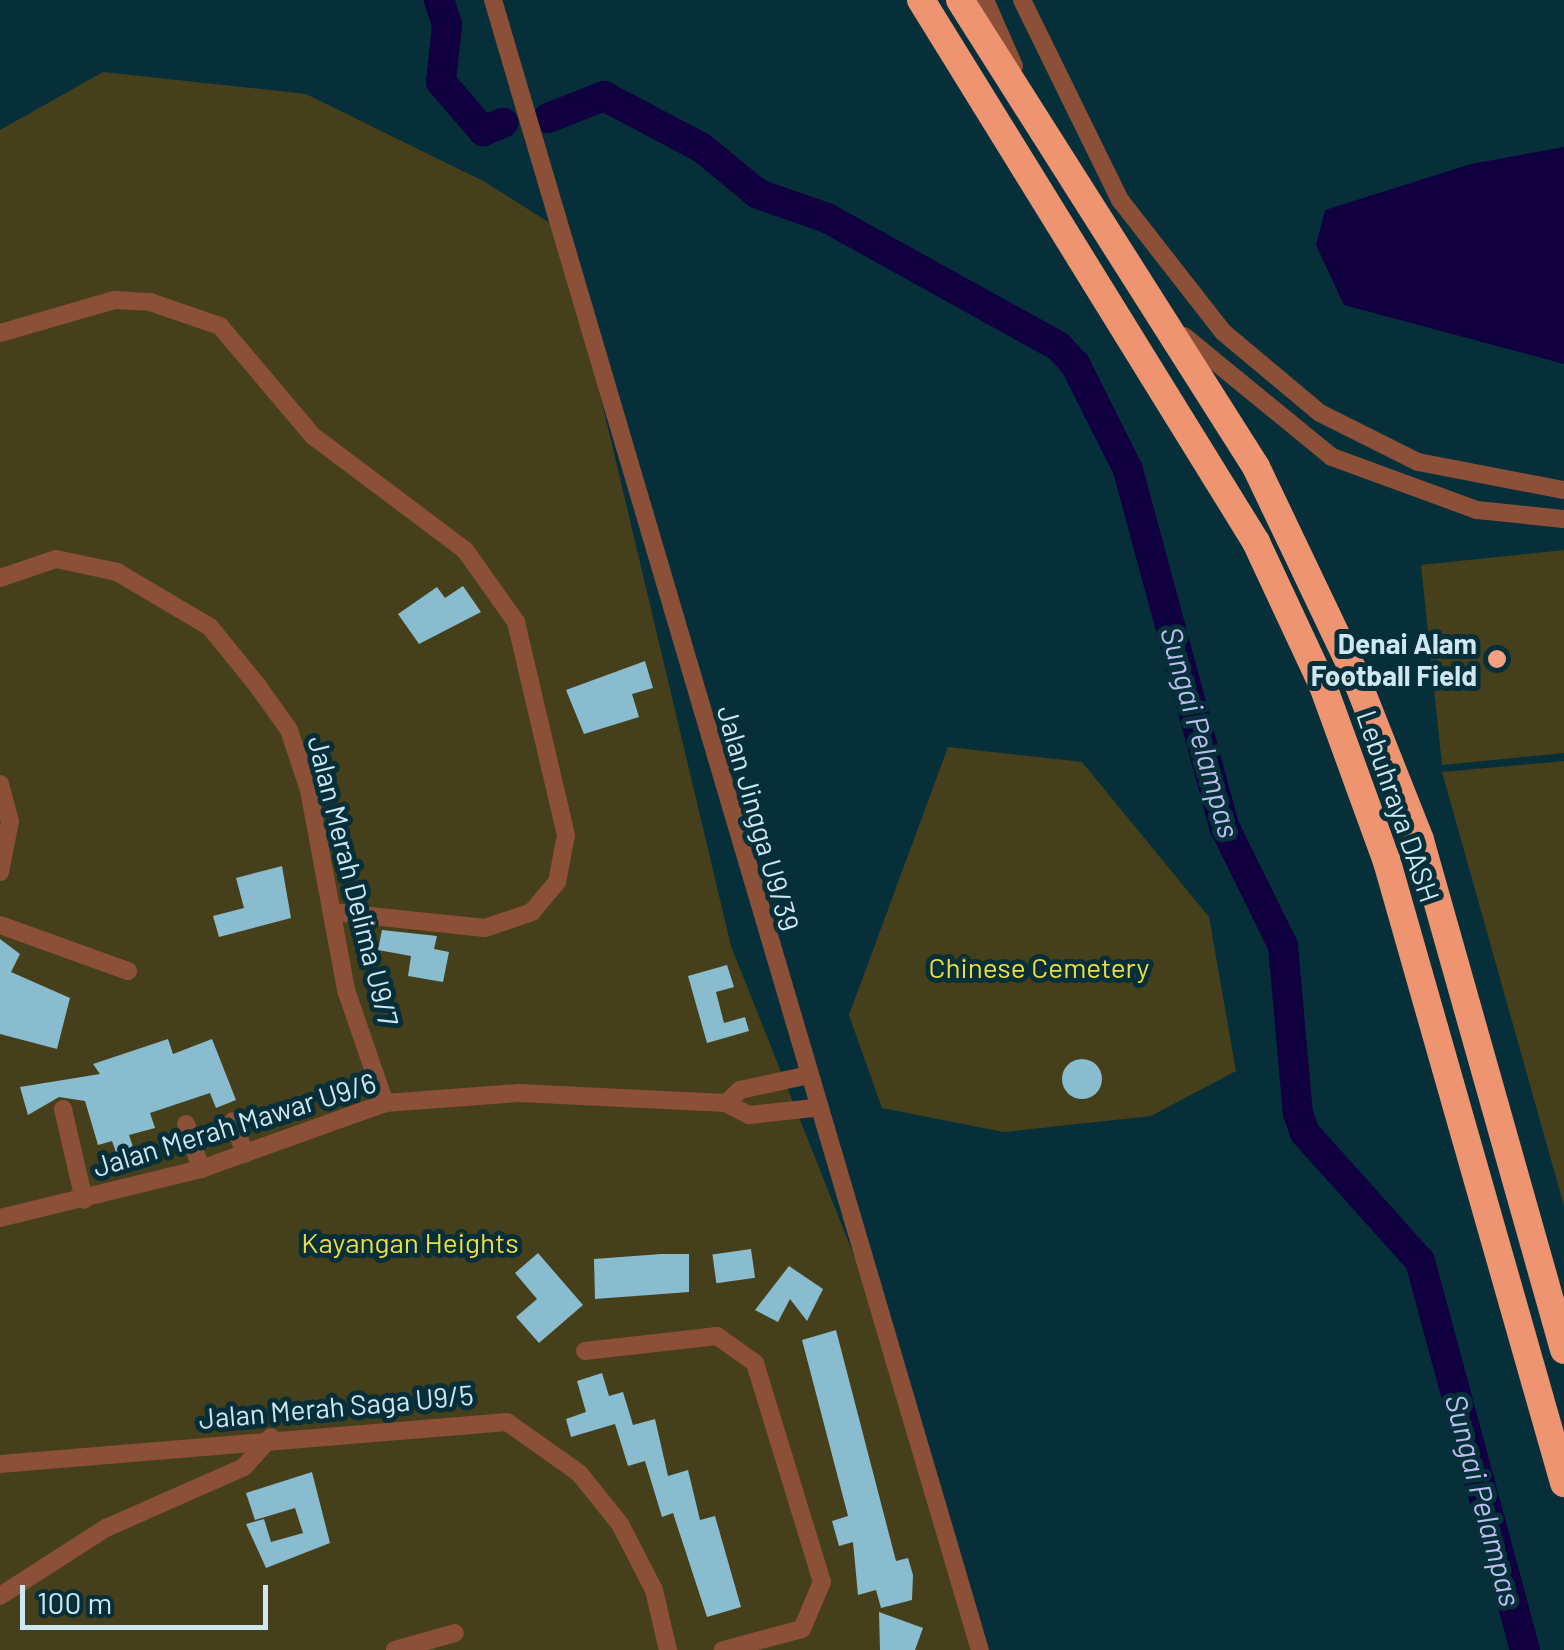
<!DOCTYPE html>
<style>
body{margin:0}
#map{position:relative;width:1564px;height:1650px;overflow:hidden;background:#062f3a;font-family:Barlow,sans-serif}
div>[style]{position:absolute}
.green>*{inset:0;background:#45401b}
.water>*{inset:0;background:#10003f}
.river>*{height:30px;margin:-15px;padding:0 15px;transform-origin:15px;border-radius:15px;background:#10003f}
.building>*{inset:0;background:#89bcce;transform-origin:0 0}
.round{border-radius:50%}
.minor>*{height:18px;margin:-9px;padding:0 9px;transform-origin:9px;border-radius:9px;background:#8c4f37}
.highway>*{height:28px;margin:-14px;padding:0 14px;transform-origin:14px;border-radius:14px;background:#ee9471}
.highway-bridge>*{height:28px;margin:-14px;padding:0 14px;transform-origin:14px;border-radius:14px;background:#ee9471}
.dots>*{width:28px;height:28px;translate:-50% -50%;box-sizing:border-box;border:5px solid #062f3a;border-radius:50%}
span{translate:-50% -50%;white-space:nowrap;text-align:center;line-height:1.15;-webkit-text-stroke:10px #062f3a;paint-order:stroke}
.poi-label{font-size:28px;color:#cee7f1;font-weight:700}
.right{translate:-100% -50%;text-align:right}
.street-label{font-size:28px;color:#cee7f1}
.park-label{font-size:28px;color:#f0dc3d}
.water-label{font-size:30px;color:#bbbfef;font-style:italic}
.scale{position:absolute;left:20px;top:1585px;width:248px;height:45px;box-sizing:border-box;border:5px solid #cee7f1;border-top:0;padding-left:12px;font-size:30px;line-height:35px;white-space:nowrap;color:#cee7f1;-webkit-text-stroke:8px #062f3a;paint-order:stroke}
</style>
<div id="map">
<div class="green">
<i style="clip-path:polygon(103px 72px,306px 94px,485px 182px,561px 230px,731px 946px,872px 1301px,976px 1650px,0 1650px,0 130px)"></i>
<i style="clip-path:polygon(1564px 550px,1564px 753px,1442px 765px,1421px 565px)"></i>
<i style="clip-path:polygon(948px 747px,1082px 762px,1209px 917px,1236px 1071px,1151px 1116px,1004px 1132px,882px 1108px,849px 1015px)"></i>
<i style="clip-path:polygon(1564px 761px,1564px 1206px,1442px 772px)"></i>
</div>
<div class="water">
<i style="clip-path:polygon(1564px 147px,1564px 364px,1344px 305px,1316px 245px,1325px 210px,1471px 164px)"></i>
</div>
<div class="river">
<i style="left:439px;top:0;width:26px;rotate:72deg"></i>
<i style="left:447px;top:25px;width:57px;rotate:96deg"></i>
<i style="left:441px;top:82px;width:65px;rotate:49.4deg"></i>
<i style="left:483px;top:131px;width:22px;rotate:-22deg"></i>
<i style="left:548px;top:118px;width:60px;rotate:-21.4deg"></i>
<i style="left:604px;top:96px;width:111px;rotate:28deg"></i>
<i style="left:702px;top:148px;width:72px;rotate:39.4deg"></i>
<i style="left:758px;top:194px;width:73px;rotate:19.2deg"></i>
<i style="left:827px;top:218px;width:264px;rotate:29deg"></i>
<i style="left:1058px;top:346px;width:25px;rotate:47deg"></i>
<i style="left:1075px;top:364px;width:119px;rotate:63.4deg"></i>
<i style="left:1128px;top:470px;width:369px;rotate:74.9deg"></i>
<i style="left:1224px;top:826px;width:134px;rotate:63.8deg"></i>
<i style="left:1283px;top:946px;width:168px;rotate:84.9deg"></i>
<i style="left:1298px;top:1113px;width:21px;rotate:71deg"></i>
<i style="left:1305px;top:1133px;width:172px;rotate:48.1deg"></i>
<i style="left:1420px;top:1261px;width:403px;rotate:74.9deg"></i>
</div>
<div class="building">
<i style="clip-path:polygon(463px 586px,481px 612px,419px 644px,398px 614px,437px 587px,445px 598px)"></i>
<i style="clip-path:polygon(645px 661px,653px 688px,632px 694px,639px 717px,584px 734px,566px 690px)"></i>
<i style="clip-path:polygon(282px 866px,291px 918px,219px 937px,213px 916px,244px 908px,236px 878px)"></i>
<i style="clip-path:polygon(382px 930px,437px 936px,434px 949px,449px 952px,443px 982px,408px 976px,411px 956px,378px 950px)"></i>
<i style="clip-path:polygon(0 939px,20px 954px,11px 972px,70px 998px,57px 1049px,0 1034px)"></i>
<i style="clip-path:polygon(727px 965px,734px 987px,716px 992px,724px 1023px,745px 1017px,749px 1031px,707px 1043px,688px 976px)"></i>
<i style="clip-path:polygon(168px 1039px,173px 1054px,212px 1039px,236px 1100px,216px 1108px,210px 1093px,150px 1113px,155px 1128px,129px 1135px,134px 1150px,117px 1155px,112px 1141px,98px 1145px,85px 1101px,59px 1097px,28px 1115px,20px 1087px,100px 1074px,93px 1064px)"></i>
<i class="round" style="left:1062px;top:1059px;width:40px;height:40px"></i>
<i style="left:751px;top:1249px;width:29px;height:39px;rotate:82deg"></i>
<i style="clip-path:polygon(538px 1253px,583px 1305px,539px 1343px,516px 1317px,537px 1299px,515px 1273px)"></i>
<i style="clip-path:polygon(661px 1254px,689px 1254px,689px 1292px,595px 1299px,594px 1259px)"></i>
<i style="clip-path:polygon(789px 1266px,823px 1289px,807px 1321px,790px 1299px,778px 1322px,755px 1310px)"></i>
<i style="clip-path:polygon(836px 1330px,896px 1561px,908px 1558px,913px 1575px,912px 1600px,881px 1608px,876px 1590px,858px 1595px,853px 1542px,839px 1546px,832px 1521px,848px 1516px,802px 1340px)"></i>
<i style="clip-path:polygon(602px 1373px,609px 1396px,623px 1392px,633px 1425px,655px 1419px,668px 1476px,688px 1470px,700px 1520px,715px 1516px,741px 1607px,707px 1617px,673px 1513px,662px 1517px,645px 1461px,628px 1466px,615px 1424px,571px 1437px,566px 1419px,586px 1412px,577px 1381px)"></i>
<i style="clip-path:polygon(312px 1472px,330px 1543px,266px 1568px,246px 1524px,264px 1519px,271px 1542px,303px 1533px,295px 1508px,255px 1520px,246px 1493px)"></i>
<i style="clip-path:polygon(879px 1612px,923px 1628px,915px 1650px,880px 1650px)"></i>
</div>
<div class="minor">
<i style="left:493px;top:0;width:1720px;rotate:73.56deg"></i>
<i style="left:985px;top:0;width:72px;rotate:66.3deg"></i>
<i style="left:1022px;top:0;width:223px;rotate:63.9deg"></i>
<i style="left:1120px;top:200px;width:167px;rotate:52deg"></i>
<i style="left:1223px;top:332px;width:126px;rotate:39.9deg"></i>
<i style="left:1320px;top:413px;width:110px;rotate:26.6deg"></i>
<i style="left:1418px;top:462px;width:149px;rotate:10.9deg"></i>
<i style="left:0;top:333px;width:119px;rotate:-16.1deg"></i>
<i style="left:114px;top:300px;width:36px;rotate:3deg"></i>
<i style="left:150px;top:302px;width:74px;rotate:18.9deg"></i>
<i style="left:220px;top:326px;width:144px;rotate:49.8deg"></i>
<i style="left:313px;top:436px;width:190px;rotate:36.9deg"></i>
<i style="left:465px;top:550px;width:88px;rotate:54.7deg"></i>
<i style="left:516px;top:622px;width:219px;rotate:76.8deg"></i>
<i style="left:566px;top:835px;width:48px;rotate:100.8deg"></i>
<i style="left:557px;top:882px;width:39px;rotate:130deg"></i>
<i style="left:532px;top:912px;width:50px;rotate:161.2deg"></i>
<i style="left:485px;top:928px;width:154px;rotate:-174deg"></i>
<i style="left:1184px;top:336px;width:191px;rotate:39.3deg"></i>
<i style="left:1332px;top:457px;width:154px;rotate:20.1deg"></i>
<i style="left:1477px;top:510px;width:87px;rotate:5.9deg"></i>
<i style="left:0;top:578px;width:59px;rotate:-18.7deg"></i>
<i style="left:56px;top:559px;width:62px;rotate:12deg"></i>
<i style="left:117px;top:572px;width:108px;rotate:30.6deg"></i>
<i style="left:210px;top:627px;width:75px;rotate:51deg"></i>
<i style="left:257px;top:685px;width:55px;rotate:54.6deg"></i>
<i style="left:289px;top:730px;width:63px;rotate:71.6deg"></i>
<i style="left:309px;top:790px;width:203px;rotate:79.5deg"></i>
<i style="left:346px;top:990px;width:120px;rotate:71deg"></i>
<i style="left:0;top:784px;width:38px;rotate:75deg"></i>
<i style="left:10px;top:821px;width:52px;rotate:101.1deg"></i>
<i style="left:0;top:925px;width:136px;rotate:19.8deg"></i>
<i style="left:726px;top:1103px;width:19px;rotate:-43deg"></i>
<i style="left:740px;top:1090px;width:66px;rotate:-12.3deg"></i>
<i style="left:63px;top:1109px;width:93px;rotate:77deg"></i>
<i style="left:233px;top:1121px;width:35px;rotate:70deg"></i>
<i style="left:186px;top:1124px;width:47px;rotate:71.6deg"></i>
<i style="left:0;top:1218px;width:207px;rotate:-13.7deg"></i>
<i style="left:201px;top:1169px;width:195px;rotate:-19.7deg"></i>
<i style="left:385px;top:1103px;width:134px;rotate:-4.3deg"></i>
<i style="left:519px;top:1093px;width:207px;rotate:2.8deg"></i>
<i style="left:726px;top:1103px;width:26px;rotate:28deg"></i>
<i style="left:749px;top:1115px;width:64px;rotate:-6.2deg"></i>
<i style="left:585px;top:1351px;width:133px;rotate:-6.5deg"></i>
<i style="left:717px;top:1336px;width:47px;rotate:35.4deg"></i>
<i style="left:755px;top:1363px;width:229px;rotate:73deg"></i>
<i style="left:822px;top:1582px;width:51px;rotate:113.1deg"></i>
<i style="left:802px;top:1629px;width:82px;rotate:165.1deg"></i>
<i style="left:0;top:1464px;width:509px;rotate:-4.74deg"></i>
<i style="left:507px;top:1422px;width:88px;rotate:35.3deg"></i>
<i style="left:579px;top:1473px;width:65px;rotate:51.2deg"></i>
<i style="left:620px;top:1524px;width:74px;rotate:62.7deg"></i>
<i style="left:654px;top:1590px;width:62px;rotate:76.9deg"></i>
<i style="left:0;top:1596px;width:126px;rotate:-32.7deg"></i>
<i style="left:106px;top:1528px;width:151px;rotate:-23.8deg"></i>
<i style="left:244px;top:1467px;width:40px;rotate:-48deg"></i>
<i style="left:395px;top:1650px;width:62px;rotate:-15.8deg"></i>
</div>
<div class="highway">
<i style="left:921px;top:0;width:637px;rotate:58.28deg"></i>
<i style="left:1256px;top:542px;width:159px;rotate:65deg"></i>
<i style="left:1323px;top:686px;width:187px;rotate:70deg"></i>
<i style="left:1387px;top:862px;width:646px;rotate:74.09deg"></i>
</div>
<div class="highway-bridge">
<i style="left:960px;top:0;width:553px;rotate:57.63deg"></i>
<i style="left:1256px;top:467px;width:223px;rotate:64.5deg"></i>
<i style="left:1352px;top:668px;width:185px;rotate:68.4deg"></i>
<i style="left:1420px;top:840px;width:530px;rotate:74.23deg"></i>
</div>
<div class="dots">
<i style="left:1497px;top:659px;background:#f2a080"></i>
</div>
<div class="poi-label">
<span class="right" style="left:1477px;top:659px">Denai Alam<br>Football Field</span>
</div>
<div class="street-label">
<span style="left:1399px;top:806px;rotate:71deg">Lebuhraya DASH</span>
<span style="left:759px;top:818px;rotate:74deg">Jalan Jingga U9/39</span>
<span style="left:354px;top:881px;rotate:76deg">Jalan Merah Delima U9/7</span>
<span style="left:234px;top:1124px;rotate:-17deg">Jalan Merah Mawar U9/6</span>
<span style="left:336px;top:1406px;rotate:-5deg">Jalan Merah Saga U9/5</span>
</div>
<div class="park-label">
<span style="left:1039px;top:967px">Chinese Cemetery</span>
<span style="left:410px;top:1242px">Kayangan Heights</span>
</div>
<div class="water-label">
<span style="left:1201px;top:732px;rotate:74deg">Sungai Pelampas</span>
<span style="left:1484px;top:1500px;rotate:75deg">Sungai Pelampas</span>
</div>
<div class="scale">100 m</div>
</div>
